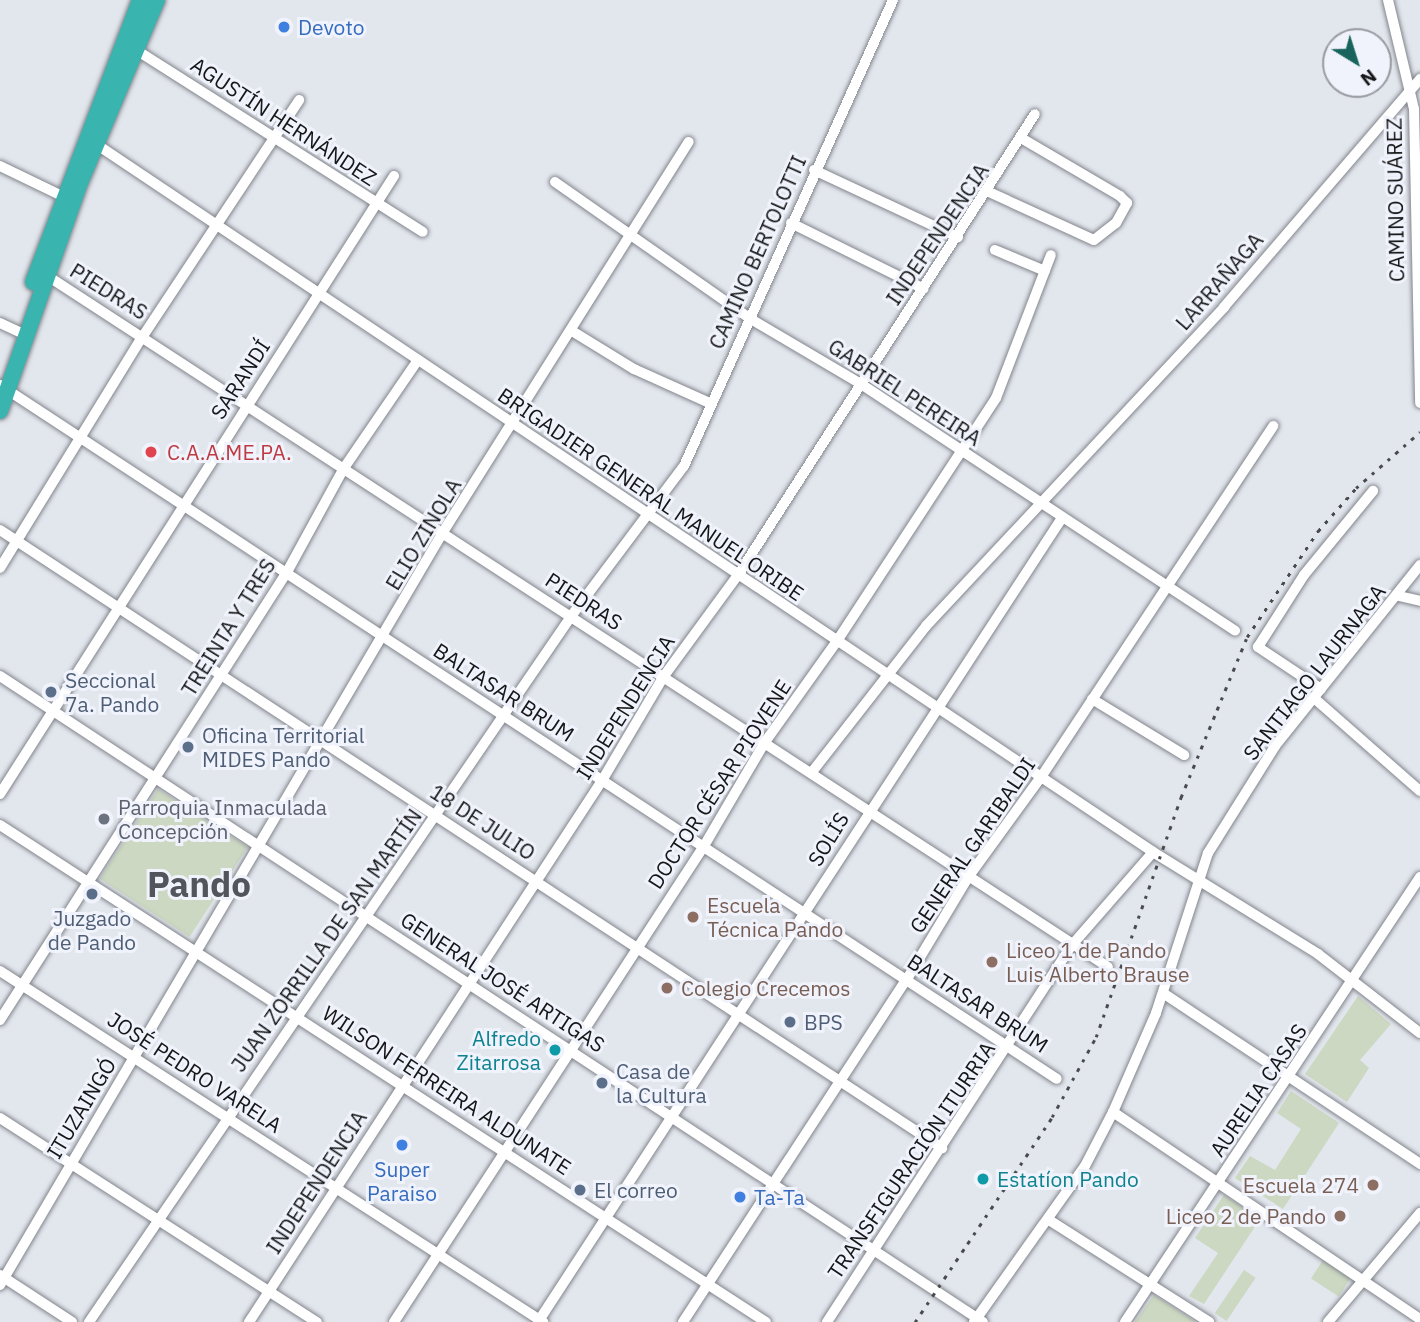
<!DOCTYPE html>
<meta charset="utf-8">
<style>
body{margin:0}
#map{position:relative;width:1420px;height:1322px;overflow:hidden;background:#e2e6ed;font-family:"IBM Plex Sans",sans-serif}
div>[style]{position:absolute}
.green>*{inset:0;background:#ccd8c2;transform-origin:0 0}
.roads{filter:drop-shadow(0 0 2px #82858c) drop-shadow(0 0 2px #82858c)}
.minor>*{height:10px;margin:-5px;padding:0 5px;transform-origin:5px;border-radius:5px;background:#fff}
.highway>*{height:16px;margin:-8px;padding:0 8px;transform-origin:8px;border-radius:8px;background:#3ab4ae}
.rail>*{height:2.5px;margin-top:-1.25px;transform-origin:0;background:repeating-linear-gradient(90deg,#494a4e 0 3.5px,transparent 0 10.5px)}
.dots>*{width:19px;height:19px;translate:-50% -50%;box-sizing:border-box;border:4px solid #f0f3fb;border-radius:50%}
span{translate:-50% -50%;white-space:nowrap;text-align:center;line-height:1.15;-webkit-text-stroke:6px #f0f3fb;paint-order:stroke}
.shop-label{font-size:21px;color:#366cbe}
.left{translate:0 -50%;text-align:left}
.street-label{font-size:21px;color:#151618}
.health-label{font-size:21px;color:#be3a42}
.service-label{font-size:21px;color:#4e5e75}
.worship-label{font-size:21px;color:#5b616d}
.education-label{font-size:21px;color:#785e54}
.right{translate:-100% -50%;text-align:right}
.culture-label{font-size:21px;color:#0d838f}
.town-label{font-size:35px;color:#52555b;font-weight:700}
.north{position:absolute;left:1322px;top:28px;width:70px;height:70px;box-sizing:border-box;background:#f0f3fb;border:2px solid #989ba0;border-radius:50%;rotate:142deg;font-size:19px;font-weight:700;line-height:28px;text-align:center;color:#151618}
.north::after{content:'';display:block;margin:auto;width:24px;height:32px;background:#18645d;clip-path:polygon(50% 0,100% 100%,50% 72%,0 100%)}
</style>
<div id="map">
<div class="green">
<i style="left:158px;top:789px;width:107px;height:107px;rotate:33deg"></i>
<i style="clip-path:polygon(1358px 996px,1391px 1024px,1360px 1060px,1369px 1068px,1347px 1102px,1305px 1074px)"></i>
<i style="clip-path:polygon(1291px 1091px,1339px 1123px,1283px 1209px,1235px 1178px,1250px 1156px,1275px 1170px,1301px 1129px,1277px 1113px)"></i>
<i style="clip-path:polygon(1224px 1195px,1260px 1219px,1204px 1304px,1189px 1296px,1218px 1253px,1195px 1238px)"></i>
<i style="left:1323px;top:1260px;width:33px;height:22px;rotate:33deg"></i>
<i style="left:1244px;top:1270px;width:14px;height:52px;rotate:34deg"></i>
<i style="clip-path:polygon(1154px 1295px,1196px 1322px,1135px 1322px)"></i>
</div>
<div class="roads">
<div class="minor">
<i style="left:1388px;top:0;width:112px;rotate:76.6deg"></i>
<i style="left:1414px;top:109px;width:294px;rotate:88.8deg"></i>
<i style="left:133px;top:48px;width:343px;rotate:32.4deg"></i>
<i style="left:93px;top:142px;width:1276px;rotate:33.81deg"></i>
<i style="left:1153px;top:852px;width:194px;rotate:31.7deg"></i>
<i style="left:1318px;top:954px;width:129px;rotate:37.8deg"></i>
<i style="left:0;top:166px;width:69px;rotate:25.8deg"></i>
<i style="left:814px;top:170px;width:159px;rotate:25deg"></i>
<i style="left:555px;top:182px;width:237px;rotate:35deg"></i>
<i style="left:749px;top:318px;width:130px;rotate:30.5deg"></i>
<i style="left:861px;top:384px;width:448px;rotate:33.4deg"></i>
<i style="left:989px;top:192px;width:115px;rotate:24.6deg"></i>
<i style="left:1094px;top:240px;width:28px;rotate:-38deg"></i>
<i style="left:1116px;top:223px;width:23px;rotate:-61deg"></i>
<i style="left:1127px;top:203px;width:10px;rotate:-135deg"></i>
<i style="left:1120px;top:196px;width:113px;rotate:-149.6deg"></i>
<i style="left:791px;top:223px;width:148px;rotate:26.4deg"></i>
<i style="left:995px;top:250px;width:54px;rotate:22.8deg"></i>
<i style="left:43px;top:273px;width:1271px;rotate:33.09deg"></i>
<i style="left:0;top:323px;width:26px;rotate:25deg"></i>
<i style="left:572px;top:331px;width:73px;rotate:31.5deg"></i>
<i style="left:634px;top:369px;width:85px;rotate:24.2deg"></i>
<i style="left:0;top:385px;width:1264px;rotate:33.29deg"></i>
<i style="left:0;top:530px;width:1127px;rotate:33.27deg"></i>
<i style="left:0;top:568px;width:273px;rotate:-58.4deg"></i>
<i style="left:143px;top:336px;width:283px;rotate:-56.5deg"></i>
<i style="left:1399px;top:596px;width:22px;rotate:13deg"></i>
<i style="left:0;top:676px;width:1176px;rotate:33.31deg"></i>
<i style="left:1321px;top:689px;width:76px;rotate:-146.3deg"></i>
<i style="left:1258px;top:647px;width:85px;rotate:-57.4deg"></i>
<i style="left:1304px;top:575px;width:109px;rotate:-50.6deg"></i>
<i style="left:1314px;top:698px;width:141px;rotate:41.3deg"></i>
<i style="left:1092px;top:699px;width:108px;rotate:31.3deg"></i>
<i style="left:812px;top:772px;width:185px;rotate:-52deg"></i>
<i style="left:926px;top:626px;width:437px;rotate:-46.9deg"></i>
<i style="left:1224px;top:307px;width:301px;rotate:-49.3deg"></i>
<i style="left:0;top:794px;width:733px;rotate:-57.48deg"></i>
<i style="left:0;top:825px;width:913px;rotate:32.98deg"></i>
<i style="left:0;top:971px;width:647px;rotate:32.88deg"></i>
<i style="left:1163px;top:993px;width:309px;rotate:33.6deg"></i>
<i style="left:0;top:1020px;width:532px;rotate:-57.36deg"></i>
<i style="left:287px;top:572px;width:119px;rotate:-61.3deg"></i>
<i style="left:344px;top:468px;width:131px;rotate:-55.6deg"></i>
<i style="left:1113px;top:1112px;width:370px;rotate:34deg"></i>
<i style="left:0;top:1118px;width:377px;rotate:32.8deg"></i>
<i style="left:1049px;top:1220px;width:190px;rotate:32.5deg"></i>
<i style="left:0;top:1275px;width:86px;rotate:33.1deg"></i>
<i style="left:0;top:1285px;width:874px;rotate:-59.53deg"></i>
<i style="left:443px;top:532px;width:461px;rotate:-57.8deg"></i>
<i style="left:89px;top:1322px;width:856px;rotate:-55.66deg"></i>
<i style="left:572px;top:615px;width:186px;rotate:-53.1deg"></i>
<i style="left:684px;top:466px;width:511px;rotate:-65.84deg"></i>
<i style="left:249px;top:1322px;width:648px;rotate:-56.9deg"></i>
<i style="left:603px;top:779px;width:120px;rotate:-59.4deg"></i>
<i style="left:664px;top:676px;width:125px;rotate:-53.8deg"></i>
<i style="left:738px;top:575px;width:548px;rotate:-57.21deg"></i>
<i style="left:394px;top:1322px;width:568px;rotate:-56.93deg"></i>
<i style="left:704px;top:846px;width:121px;rotate:-59.6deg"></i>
<i style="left:765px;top:742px;width:124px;rotate:-54.5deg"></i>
<i style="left:837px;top:641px;width:290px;rotate:-56.8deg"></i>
<i style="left:996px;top:398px;width:153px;rotate:-69deg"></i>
<i style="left:538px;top:1322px;width:960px;rotate:-56.91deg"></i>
<i style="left:683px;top:1322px;width:410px;rotate:-56.9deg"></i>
<i style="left:907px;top:979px;width:120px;rotate:-59deg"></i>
<i style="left:969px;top:876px;width:122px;rotate:-54deg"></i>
<i style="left:1041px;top:777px;width:421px;rotate:-56.5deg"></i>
<i style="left:827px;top:1322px;width:450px;rotate:-57deg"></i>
<i style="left:1072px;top:945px;width:123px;rotate:-48.9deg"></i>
<i style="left:974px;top:1322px;width:191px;rotate:-54.6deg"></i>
<i style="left:1085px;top:1166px;width:61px;rotate:-62.6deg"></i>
<i style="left:1113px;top:1112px;width:108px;rotate:-66.5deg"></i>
<i style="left:1156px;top:1013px;width:168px;rotate:-72deg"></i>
<i style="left:1208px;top:853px;width:126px;rotate:-57.9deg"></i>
<i style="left:1275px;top:746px;width:232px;rotate:-51.3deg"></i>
<i style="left:1125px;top:1322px;width:534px;rotate:-56.46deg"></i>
<i style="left:1328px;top:1322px;width:143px;rotate:-49.8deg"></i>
</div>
<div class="highway">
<i style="left:33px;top:282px;width:302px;rotate:-69.2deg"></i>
<i style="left:0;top:411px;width:242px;rotate:-70.7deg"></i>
<i style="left:80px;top:183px;width:199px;rotate:-67.2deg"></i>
</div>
</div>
<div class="rail">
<i style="left:915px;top:1322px;width:247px;rotate:-56.2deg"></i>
<i style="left:1052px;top:1117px;width:91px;rotate:-61.2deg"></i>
<i style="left:1096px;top:1037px;width:255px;rotate:-70.5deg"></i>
<i style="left:1181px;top:797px;width:173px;rotate:-67.6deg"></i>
<i style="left:1247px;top:637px;width:128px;rotate:-56.2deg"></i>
<i style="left:1318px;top:531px;width:57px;rotate:-48.5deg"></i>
<i style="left:1356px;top:488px;width:85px;rotate:-41.2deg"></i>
</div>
<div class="dots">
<i style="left:284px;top:27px;background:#3f7fe0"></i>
<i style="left:151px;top:452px;background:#e0444e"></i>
<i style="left:51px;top:692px;background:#5c6f8a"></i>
<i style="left:188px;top:747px;background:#5c6f8a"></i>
<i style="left:104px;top:819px;background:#6b7280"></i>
<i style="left:92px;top:894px;background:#5c6f8a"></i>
<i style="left:693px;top:917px;background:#8d6e63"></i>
<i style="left:992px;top:962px;background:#8d6e63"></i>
<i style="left:667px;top:988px;background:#8d6e63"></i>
<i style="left:790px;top:1022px;background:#5c6f8a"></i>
<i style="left:555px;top:1050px;background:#0f9aa8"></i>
<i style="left:602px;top:1083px;background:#5c6f8a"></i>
<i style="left:402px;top:1145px;background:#3f7fe0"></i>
<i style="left:983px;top:1179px;background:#0f9aa8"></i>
<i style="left:1373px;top:1185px;background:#8d6e63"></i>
<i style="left:580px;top:1190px;background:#5c6f8a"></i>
<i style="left:740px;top:1197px;background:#3f7fe0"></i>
<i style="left:1340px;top:1216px;background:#8d6e63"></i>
</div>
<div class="shop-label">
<span class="left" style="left:298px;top:27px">Devoto</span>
<span style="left:402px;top:1181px">Super<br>Paraiso</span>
<span class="left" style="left:754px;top:1197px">Ta-Ta</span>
</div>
<div class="street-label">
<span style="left:284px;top:121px;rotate:33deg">AGUSTÍN HERNÁNDEZ</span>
<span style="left:1395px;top:200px;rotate:-91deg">CAMINO SUÁREZ</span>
<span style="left:937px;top:234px;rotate:-56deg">INDEPENDENCIA</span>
<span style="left:757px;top:252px;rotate:-66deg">CAMINO BERTOLOTTI</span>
<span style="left:1219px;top:281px;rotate:-49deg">LARRAÑAGA</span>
<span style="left:109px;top:291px;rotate:32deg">PIEDRAS</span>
<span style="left:240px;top:379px;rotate:-57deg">SARANDÍ</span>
<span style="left:905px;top:392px;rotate:33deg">GABRIEL PEREIRA</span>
<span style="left:651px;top:494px;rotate:34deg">BRIGADIER GENERAL MANUEL ORIBE</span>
<span style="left:423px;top:534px;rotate:-59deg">ELIO ZINOLA</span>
<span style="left:584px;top:601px;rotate:33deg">PIEDRAS</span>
<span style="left:228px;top:627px;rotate:-58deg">TREINTA Y TRES</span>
<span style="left:1314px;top:672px;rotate:-52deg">SANTIAGO LAURNAGA</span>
<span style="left:504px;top:692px;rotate:33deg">BALTASAR BRUM</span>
<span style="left:625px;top:707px;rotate:-58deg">INDEPENDENCIA</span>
<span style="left:719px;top:784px;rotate:-57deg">DOCTOR CÉSAR PIOVENE</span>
<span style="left:483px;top:822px;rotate:33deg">18 DE JULIO</span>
<span style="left:828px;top:839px;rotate:-59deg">SOLÍS</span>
<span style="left:972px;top:845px;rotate:-56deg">GENERAL GARIBALDI</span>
<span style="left:326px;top:940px;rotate:-55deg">JUAN ZORRILLA DE SAN MARTÍN</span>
<span style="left:503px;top:982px;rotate:33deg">GENERAL JOSÉ ARTIGAS</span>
<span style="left:978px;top:1003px;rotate:33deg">BALTASAR BRUM</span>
<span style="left:195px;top:1072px;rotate:33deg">JOSÉ PEDRO VARELA</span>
<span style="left:447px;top:1090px;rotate:33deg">WILSON FERREIRA ALDUNATE</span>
<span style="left:1258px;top:1090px;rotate:-56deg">AURELIA CASAS</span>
<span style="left:81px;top:1108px;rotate:-59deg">ITUZAINGÓ</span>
<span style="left:911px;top:1160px;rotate:-56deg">TRANSFIGURACIÓN ITURRIA</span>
<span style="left:316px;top:1182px;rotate:-57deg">INDEPENDENCIA</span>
</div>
<div class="health-label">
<span class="left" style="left:167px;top:452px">C.A.A.ME.PA.</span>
</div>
<div class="service-label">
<span class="left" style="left:65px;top:692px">Seccional<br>7a. Pando</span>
<span class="left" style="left:202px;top:747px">Oficina Territorial<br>MIDES Pando</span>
<span style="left:92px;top:930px">Juzgado<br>de Pando</span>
<span class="left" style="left:804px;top:1022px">BPS</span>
<span class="left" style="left:616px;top:1083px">Casa de<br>la Cultura</span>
<span class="left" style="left:594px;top:1190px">El correo</span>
</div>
<div class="worship-label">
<span class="left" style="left:118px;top:819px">Parroquia Inmaculada<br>Concepción</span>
</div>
<div class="education-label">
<span class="left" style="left:707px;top:917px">Escuela<br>Técnica Pando</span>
<span class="left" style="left:1006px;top:962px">Liceo 1 de Pando<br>Luis Alberto Brause</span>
<span class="left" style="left:681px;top:988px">Colegio Crecemos</span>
<span class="right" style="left:1359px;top:1185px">Escuela 274</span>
<span class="right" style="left:1326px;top:1216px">Liceo 2 de Pando</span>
</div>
<div class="culture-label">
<span class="right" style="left:541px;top:1050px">Alfredo<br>Zitarrosa</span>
<span class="left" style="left:997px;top:1179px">Estatíon Pando</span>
</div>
<div class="town-label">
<span style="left:199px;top:884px">Pando</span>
</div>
<div class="north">N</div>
</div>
